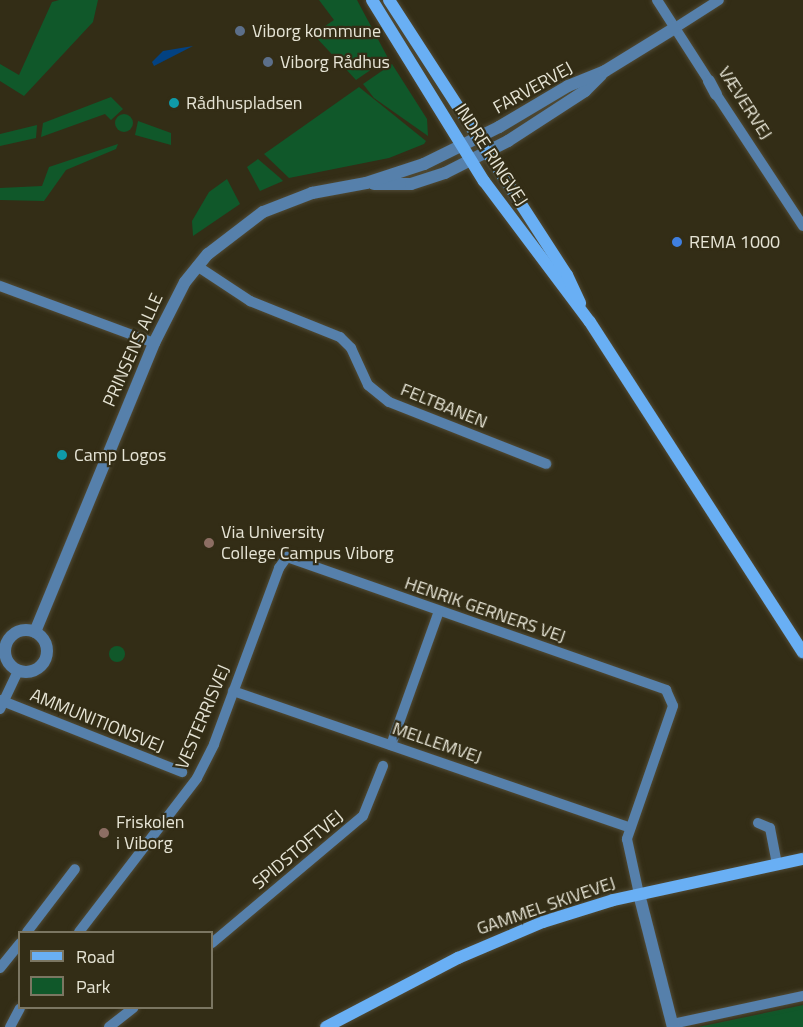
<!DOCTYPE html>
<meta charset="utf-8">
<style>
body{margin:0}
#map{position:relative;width:803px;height:1027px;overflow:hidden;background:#332d16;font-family:"Titillium Web",sans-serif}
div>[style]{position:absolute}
.green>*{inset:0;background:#10582a}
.round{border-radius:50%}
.water>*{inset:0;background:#034282}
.roads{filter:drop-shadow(0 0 2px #504a35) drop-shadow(0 0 2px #504a35)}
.minor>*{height:10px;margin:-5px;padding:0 5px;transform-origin:5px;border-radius:5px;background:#5680ab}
.tertiary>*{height:12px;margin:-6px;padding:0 6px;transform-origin:6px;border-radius:6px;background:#5680ab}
.tertiary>.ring{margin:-6px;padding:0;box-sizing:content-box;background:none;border:12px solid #5680ab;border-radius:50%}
.secondary>*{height:12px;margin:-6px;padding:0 6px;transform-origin:6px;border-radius:6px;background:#69aff4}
.dots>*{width:16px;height:16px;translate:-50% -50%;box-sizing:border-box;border:3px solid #332d16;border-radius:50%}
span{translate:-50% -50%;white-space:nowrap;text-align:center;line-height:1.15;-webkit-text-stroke:4.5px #332d16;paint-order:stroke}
.poi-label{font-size:18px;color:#e6e4d5}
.left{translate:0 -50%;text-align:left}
.street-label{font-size:18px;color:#e6e4d5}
.legend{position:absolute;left:18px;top:931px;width:195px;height:78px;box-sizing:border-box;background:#332d16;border:2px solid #7b7662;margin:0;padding:8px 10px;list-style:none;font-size:18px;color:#e6e4d5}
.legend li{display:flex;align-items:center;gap:12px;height:30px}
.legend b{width:30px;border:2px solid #7b7662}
</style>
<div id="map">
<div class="green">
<i style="clip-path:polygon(59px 0,98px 0,93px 22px,24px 96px,0 81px,0 64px,19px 75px,52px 2px)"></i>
<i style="clip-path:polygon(319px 0,357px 0,388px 58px,356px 80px,313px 34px,334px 20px)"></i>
<i style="clip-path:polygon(392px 64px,427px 119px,428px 136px,374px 98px,363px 84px)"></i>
<i style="clip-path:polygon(359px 87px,426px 141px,424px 144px,389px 158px,289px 178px,264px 154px)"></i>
<i style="clip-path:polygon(111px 97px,123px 109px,111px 120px,105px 114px,41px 137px,43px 123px)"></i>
<i class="round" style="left:115px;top:114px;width:18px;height:18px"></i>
<i style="clip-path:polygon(138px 121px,171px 133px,171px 145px,135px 135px)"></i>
<i style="clip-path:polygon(37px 125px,36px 138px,0 146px,0 134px)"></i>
<i style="clip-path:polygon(118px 144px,116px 149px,66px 170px,44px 201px,0 200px,0 188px,42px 186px,49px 167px)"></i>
<i style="clip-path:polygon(258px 159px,279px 177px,283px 181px,260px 191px,247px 167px)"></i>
<i style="clip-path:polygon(227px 179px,240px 204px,193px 236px,192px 221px,209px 192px)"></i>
<i class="round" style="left:109px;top:646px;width:16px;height:16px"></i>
<i style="clip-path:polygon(803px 1005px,803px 1027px,698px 1027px)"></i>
</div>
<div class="water">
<i style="clip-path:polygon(193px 46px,154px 66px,152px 62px,163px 51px)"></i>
</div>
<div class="roads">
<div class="minor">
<i style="left:657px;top:0;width:96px;rotate:57.3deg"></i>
<i style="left:675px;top:28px;width:52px;rotate:-32.5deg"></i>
<i style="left:716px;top:94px;width:158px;rotate:56.6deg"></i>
<i style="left:197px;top:266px;width:64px;rotate:33.4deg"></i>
<i style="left:250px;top:301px;width:97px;rotate:21.8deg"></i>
<i style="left:340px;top:337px;width:16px;rotate:45deg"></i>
<i style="left:351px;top:348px;width:41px;rotate:65.3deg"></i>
<i style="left:368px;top:385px;width:27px;rotate:39deg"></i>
<i style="left:389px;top:402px;width:169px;rotate:21.5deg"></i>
<i style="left:0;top:286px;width:164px;rotate:20.3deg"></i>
<i style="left:233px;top:691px;width:419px;rotate:19deg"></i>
<i style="left:0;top:700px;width:196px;rotate:21.6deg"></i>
<i style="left:0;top:709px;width:42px;rotate:-64.7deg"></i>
<i style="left:391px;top:745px;width:142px;rotate:-70.3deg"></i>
<i style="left:758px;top:823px;width:13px;rotate:23deg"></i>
<i style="left:770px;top:828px;width:36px;rotate:79deg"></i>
<i style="left:27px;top:932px;width:79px;rotate:-52.7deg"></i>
<i style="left:79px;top:932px;width:194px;rotate:-52.5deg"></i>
<i style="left:197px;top:778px;width:38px;rotate:-63deg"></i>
<i style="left:214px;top:744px;width:188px;rotate:-69.7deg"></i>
<i style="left:279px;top:568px;width:14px;rotate:-54deg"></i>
<i style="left:287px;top:557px;width:402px;rotate:19.3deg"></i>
<i style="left:666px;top:690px;width:17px;rotate:66deg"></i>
<i style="left:673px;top:706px;width:141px;rotate:109.1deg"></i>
<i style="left:627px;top:839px;width:56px;rotate:77.7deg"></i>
<i style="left:212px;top:943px;width:197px;rotate:-40.1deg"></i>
<i style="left:363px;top:816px;width:54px;rotate:-68.2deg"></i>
<i style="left:0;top:968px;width:32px;rotate:-51deg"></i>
<i style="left:672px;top:1024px;width:134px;rotate:-12.1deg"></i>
<i style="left:10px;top:1027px;width:21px;rotate:-62deg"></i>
<i style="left:109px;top:1027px;width:31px;rotate:-38deg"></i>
</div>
<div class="tertiary">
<i style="left:709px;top:81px;width:15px;rotate:62deg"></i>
<i style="left:374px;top:184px;width:37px"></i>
<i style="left:411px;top:184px;width:36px;rotate:-18deg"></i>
<i style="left:445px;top:173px;width:71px;rotate:-26.9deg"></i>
<i style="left:508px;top:141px;width:92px;rotate:-33deg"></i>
<i style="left:585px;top:91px;width:23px;rotate:-45deg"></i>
<i class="ring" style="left:5px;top:630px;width:30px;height:30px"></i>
<i style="left:35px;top:632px;width:313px;rotate:-67.6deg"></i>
<i style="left:154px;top:343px;width:68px;rotate:-63.1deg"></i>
<i style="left:185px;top:282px;width:36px;rotate:-51deg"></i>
<i style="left:208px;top:254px;width:69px;rotate:-37.4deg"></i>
<i style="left:263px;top:212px;width:53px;rotate:-21.2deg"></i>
<i style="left:312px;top:193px;width:55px;rotate:-10.5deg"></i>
<i style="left:366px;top:183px;width:61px;rotate:-18.1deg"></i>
<i style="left:424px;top:164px;width:84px;rotate:-26.3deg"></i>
<i style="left:499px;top:127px;width:80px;rotate:-30.7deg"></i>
<i style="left:568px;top:86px;width:40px;rotate:-22deg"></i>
<i style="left:605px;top:71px;width:82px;rotate:-31.6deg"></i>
<i style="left:639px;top:894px;width:137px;rotate:75.7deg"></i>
</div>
<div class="secondary">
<i style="left:372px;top:0;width:213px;rotate:58.3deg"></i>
<i style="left:484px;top:181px;width:176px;rotate:53.1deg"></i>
<i style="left:590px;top:322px;width:393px;rotate:57.2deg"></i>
<i style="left:389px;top:0;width:328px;rotate:57.1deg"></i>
<i style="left:567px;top:275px;width:31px;rotate:65deg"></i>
<i style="left:326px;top:1027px;width:149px;rotate:-27.6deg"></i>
<i style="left:458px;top:958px;width:92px;rotate:-23deg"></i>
<i style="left:543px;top:922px;width:73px;rotate:-17.4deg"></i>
<i style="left:613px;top:900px;width:194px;rotate:-12.2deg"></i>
</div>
</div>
<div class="dots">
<i style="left:240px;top:31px;background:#5c6f8a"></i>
<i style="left:268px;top:62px;background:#5c6f8a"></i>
<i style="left:174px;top:103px;background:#0f9aa8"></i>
<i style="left:677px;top:242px;background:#3f7fe0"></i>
<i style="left:62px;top:455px;background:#0f9aa8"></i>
<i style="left:209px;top:543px;background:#8d6e63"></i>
<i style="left:104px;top:833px;background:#8d6e63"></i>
</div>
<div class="poi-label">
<span class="left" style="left:252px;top:31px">Viborg kommune</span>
<span class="left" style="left:280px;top:62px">Viborg Rådhus</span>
<span class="left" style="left:186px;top:103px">Rådhuspladsen</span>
<span class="left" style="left:689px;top:242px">REMA 1000</span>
<span class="left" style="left:74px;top:455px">Camp Logos</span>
<span class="left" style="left:221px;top:543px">Via University<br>College Campus Viborg</span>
<span class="left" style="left:116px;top:833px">Friskolen<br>i Viborg</span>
</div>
<div class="street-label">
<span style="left:533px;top:88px;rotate:-29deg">FARVERVEJ</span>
<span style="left:745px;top:103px;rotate:57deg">VÆVERVEJ</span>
<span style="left:491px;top:155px;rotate:57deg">INDRE RINGVEJ</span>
<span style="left:133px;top:350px;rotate:-66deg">PRINSENS ALLE</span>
<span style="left:444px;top:406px;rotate:22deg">FELTBANEN</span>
<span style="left:485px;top:610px;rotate:19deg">HENRIK GERNERS VEJ</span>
<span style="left:203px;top:717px;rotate:-67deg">VESTERRISVEJ</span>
<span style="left:97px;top:721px;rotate:22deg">AMMUNITIONSVEJ</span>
<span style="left:437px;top:743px;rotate:19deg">MELLEMVEJ</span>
<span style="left:298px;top:850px;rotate:-40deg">SPIDSTOFTVEJ</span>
<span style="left:546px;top:906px;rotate:-19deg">GAMMEL SKIVEVEJ</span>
</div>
<ul class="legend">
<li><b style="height:8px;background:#69aff4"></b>Road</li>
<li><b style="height:16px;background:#10582a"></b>Park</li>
</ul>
</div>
